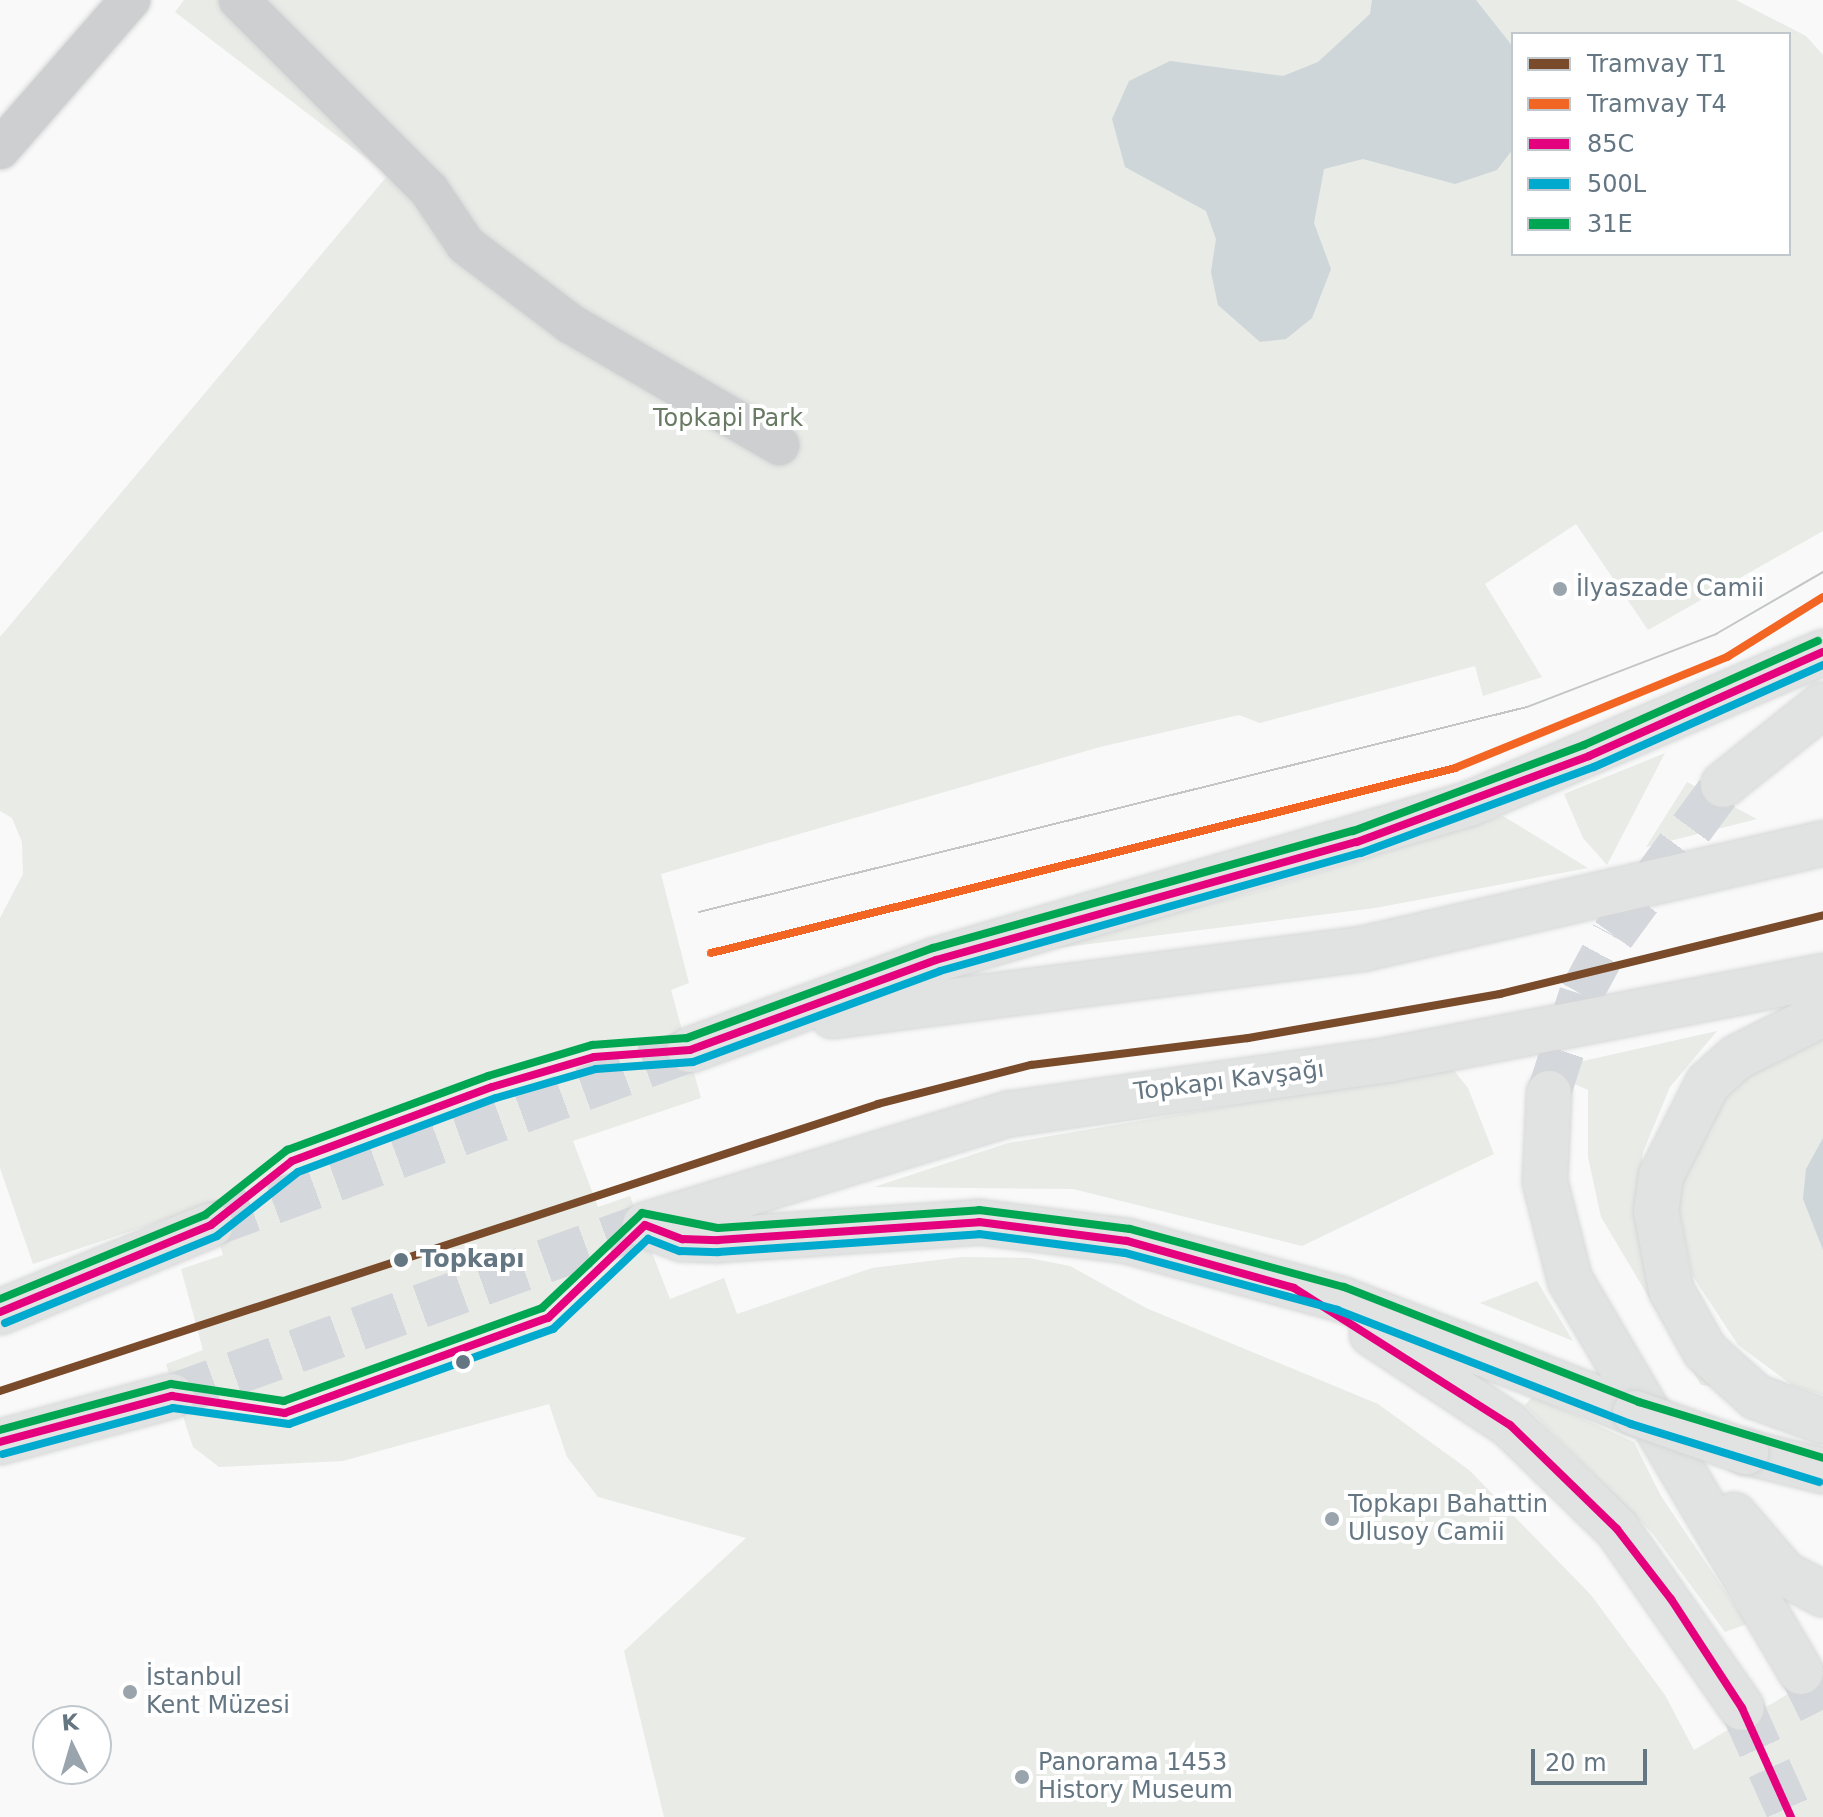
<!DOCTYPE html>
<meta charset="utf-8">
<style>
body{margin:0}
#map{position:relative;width:1823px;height:1817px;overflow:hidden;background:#f9f9f9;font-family:"DejaVu Sans",sans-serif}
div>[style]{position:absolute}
.green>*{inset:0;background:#e8ebe6}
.water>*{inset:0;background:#ced6d9}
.major-tunnel>*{height:44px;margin-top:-22px;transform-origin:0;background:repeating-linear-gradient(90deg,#d4d8dc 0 44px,transparent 0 66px)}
.roads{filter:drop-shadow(0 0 2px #d5d6d7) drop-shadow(0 0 2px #d5d6d7)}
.minor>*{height:40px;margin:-20px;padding:0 20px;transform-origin:20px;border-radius:20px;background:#cecfd0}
.major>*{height:44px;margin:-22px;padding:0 22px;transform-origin:22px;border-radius:22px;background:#e1e2e2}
.tram>*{height:2px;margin:-1px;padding:0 1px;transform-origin:1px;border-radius:1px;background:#c3c5c6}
.bridges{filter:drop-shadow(0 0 2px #d5d6d7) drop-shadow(0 0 2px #d5d6d7)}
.major-bridge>*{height:44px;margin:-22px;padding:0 22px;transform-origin:22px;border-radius:22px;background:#e1e2e2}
.bus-1>*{height:8px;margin:-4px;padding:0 4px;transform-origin:4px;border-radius:4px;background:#e5007d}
.bus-2>*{height:8px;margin:-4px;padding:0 4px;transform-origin:4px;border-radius:4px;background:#00a9ce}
.bus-3>*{height:8px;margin:-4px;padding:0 4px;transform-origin:4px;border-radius:4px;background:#00a651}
.tram-1>*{height:8px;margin:-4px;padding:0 4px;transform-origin:4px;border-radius:4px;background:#7a4b2a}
.tram-2>*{height:8px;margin:-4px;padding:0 4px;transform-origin:4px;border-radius:4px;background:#f26522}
.dots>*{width:22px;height:22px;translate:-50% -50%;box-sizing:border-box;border:4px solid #fff;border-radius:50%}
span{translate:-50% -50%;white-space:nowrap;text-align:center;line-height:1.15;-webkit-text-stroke:8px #fff;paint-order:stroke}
.park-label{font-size:24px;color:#687a64}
.poi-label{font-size:24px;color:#657683}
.left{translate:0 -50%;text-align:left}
.street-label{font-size:24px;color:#657683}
.stop-label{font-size:24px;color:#657683;font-weight:700}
.legend{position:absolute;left:1511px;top:32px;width:280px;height:224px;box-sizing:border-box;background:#fff;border:2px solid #c1c8cd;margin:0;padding:10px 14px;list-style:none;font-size:24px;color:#657683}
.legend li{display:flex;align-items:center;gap:16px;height:40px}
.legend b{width:40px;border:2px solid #c1c8cd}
.north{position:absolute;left:32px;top:1705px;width:80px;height:80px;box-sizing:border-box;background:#fff;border:2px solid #c1c8cd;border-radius:50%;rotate:355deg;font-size:22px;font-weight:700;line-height:32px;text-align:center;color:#657683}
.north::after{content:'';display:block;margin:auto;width:28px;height:36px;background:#99a4ac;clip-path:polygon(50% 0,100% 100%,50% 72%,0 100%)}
.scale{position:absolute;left:1531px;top:1749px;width:116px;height:36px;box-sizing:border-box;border:4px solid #657683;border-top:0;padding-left:10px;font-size:24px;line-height:28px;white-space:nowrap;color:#657683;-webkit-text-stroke:6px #fff;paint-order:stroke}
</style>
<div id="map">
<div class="green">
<i style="clip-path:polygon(evenodd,184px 0,1736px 0,1806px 36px,1823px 55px,1823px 531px,1648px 630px,1576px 524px,1485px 584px,1542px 677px,1483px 696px,1475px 666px,1260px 723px,1239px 715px,1100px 747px,661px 874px,689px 983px,671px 990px,701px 1098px,573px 1141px,598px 1207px,630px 1196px,670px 1299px,724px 1278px,737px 1314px,872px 1268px,962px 1257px,1029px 1258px,1070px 1266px,1146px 1308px,1378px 1404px,1469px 1470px,1591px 1595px,1665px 1695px,1694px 1750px,1823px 1673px,1823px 1817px,664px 1817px,624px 1651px,746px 1538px,598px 1497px,567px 1457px,549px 1404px,343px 1461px,219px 1467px,193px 1447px,166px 1364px,203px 1350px,181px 1269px,223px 1255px,209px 1205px,33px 1264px,0 1168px,0 918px,23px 874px,22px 842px,12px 818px,0 811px,0 637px,388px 175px,175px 12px,184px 0,1513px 34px,1789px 34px,1789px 254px,1513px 254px,1513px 34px)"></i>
<i style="clip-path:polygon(1665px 753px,1607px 865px,1583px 838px,1564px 794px)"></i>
<i style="clip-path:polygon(1687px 782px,1757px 819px,1646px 847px)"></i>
<i style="clip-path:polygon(1503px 816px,1588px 868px,1375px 908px,1018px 953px,1262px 890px)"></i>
<i style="clip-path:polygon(1823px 1022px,1823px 1395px,1792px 1385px,1738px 1345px,1692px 1275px,1675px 1192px,1696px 1109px)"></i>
<i style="clip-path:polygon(1717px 1031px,1670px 1087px,1643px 1152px,1638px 1218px,1720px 1387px,1701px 1385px,1601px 1217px,1588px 1157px,1588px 1090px,1543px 1070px)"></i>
<i style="clip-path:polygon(1452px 1068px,1468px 1088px,1494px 1154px,1302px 1246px,1073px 1189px,874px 1187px,1008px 1143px)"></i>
<i style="clip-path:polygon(1537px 1281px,1573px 1341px,1480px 1303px)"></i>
<i style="clip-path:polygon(1533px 1396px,1634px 1442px,1661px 1496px,1747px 1624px,1725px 1632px,1653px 1534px,1525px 1405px)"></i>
</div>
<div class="water">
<i style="clip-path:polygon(1372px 0,1476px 0,1513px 47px,1513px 149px,1497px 170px,1455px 184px,1363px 159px,1324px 169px,1314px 223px,1331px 269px,1312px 318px,1286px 339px,1260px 342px,1218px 305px,1211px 272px,1216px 239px,1206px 211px,1125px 167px,1112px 119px,1129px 81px,1170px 61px,1283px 76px,1318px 62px,1370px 14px)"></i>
<i style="clip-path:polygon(1823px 1138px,1823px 1250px,1803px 1199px,1806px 1169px)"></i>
</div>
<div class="major-tunnel">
<i style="left:1549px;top:1093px;width:104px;rotate:-72.1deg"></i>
<i style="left:1581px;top:994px;width:67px;rotate:-61.5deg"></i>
<i style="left:1613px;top:935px;width:186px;rotate:-53.7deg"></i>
<i style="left:211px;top:1225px;width:510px;rotate:-20.07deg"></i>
<i style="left:172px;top:1396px;width:503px;rotate:-19.88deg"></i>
<i style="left:1801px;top:1672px;width:49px;rotate:63.4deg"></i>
<i style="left:1742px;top:1708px;width:120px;rotate:65.8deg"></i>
</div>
<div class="roads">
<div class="minor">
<i style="left:239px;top:0;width:269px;rotate:45deg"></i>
<i style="left:429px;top:190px;width:66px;rotate:56.1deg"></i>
<i style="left:466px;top:245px;width:131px;rotate:37deg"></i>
<i style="left:571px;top:324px;width:241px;rotate:30.2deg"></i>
<i style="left:0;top:149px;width:198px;rotate:-48.9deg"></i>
</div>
<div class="major">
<i style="left:1723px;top:785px;width:128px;rotate:-38.7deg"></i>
<i style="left:1823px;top:1014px;width:97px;rotate:153.2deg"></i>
<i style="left:1736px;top:1058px;width:38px;rotate:138deg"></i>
<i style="left:1708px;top:1083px;width:104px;rotate:116.8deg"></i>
<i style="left:1661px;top:1176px;width:35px;rotate:98deg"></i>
<i style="left:1656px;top:1211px;width:80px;rotate:79.2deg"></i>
<i style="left:1671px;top:1290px;width:70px;rotate:60.9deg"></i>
<i style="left:1705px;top:1351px;width:69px;rotate:42deg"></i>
<i style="left:1756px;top:1397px;width:71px;rotate:19.7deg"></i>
<i style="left:833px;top:1016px;width:533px;rotate:-7.22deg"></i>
<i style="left:1362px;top:949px;width:473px;rotate:-12.9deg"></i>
<i style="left:690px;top:1050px;width:262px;rotate:-20.1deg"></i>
<i style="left:936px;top:960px;width:555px;rotate:-16.31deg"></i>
<i style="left:1469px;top:804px;width:385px;rotate:-23.2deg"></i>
<i style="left:1549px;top:1093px;width:89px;rotate:92.6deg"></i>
<i style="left:1545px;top:1182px;width:101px;rotate:75.7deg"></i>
<i style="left:1570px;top:1280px;width:455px;rotate:59.5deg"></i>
<i style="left:645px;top:1225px;width:381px;rotate:-17deg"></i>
<i style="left:1009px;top:1114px;width:383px;rotate:-8.1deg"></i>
<i style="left:1388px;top:1060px;width:443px;rotate:-10.9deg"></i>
<i style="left:645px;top:1225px;width:40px;rotate:21deg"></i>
<i style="left:682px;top:1239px;width:36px;rotate:2deg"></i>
<i style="left:718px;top:1240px;width:262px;rotate:-3.9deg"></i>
<i style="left:979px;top:1222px;width:149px;rotate:7.3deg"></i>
<i style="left:1127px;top:1241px;width:222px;rotate:15.2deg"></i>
<i style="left:1341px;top:1299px;width:315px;rotate:21.2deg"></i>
<i style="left:0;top:1312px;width:228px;rotate:-22.4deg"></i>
<i style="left:1372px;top:1334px;width:165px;rotate:33.4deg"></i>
<i style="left:1510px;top:1425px;width:149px;rotate:44.2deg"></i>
<i style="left:1617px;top:1529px;width:218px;rotate:55.1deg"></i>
<i style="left:0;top:1442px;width:178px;rotate:-15deg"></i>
<i style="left:1746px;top:1452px;width:79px;rotate:13.9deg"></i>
<i style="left:1734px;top:1515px;width:78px;rotate:49.2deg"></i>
<i style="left:1785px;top:1574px;width:43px;rotate:27.8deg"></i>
</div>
</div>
<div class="tram">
<i style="left:699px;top:912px;width:853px;rotate:-13.91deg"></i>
<i style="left:1527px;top:707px;width:203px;rotate:-21.1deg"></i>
<i style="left:1716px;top:634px;width:124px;rotate:-30.1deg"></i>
</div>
<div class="bridges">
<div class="major-bridge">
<i style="left:1635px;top:1413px;width:118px;rotate:19.4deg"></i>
</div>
</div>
<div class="bus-1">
<i style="left:0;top:1312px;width:228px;rotate:-22.4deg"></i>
<i style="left:211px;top:1225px;width:103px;rotate:-38.3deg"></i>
<i style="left:292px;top:1161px;width:213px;rotate:-20.3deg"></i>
<i style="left:492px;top:1087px;width:106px;rotate:-16.4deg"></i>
<i style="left:594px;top:1057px;width:96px;rotate:-4.2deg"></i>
<i style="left:690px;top:1050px;width:262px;rotate:-20.1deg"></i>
<i style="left:936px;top:960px;width:437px;rotate:-15.7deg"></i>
<i style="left:1357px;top:842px;width:247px;rotate:-20.3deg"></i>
<i style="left:1589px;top:756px;width:256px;rotate:-24deg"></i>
<i style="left:0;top:1442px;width:178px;rotate:-15deg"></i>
<i style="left:172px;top:1396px;width:114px;rotate:8.6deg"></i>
<i style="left:285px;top:1413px;width:280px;rotate:-19.9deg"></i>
<i style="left:548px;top:1318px;width:134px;rotate:-43.8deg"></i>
<i style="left:645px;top:1225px;width:40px;rotate:21deg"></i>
<i style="left:682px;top:1239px;width:36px;rotate:2deg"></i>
<i style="left:718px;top:1240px;width:262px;rotate:-3.9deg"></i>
<i style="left:979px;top:1222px;width:149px;rotate:7.3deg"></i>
<i style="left:1127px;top:1241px;width:173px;rotate:15.7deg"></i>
<i style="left:1294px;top:1288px;width:256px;rotate:32.4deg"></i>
<i style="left:1510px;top:1425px;width:149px;rotate:44.2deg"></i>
<i style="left:1617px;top:1529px;width:88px;rotate:52.4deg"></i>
<i style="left:1671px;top:1599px;width:130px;rotate:56.9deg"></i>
<i style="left:1742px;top:1708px;width:120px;rotate:65.8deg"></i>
</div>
<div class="bus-2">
<i style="left:5px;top:1323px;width:229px;rotate:-22.3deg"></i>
<i style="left:217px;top:1236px;width:103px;rotate:-38.3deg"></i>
<i style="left:298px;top:1172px;width:211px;rotate:-20.5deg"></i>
<i style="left:496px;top:1098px;width:104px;rotate:-16.2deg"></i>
<i style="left:596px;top:1069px;width:97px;rotate:-4.1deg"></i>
<i style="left:693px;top:1062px;width:263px;rotate:-20.2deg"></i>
<i style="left:940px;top:971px;width:437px;rotate:-15.7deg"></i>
<i style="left:1361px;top:853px;width:248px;rotate:-20.3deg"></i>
<i style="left:1594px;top:767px;width:251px;rotate:-24deg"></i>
<i style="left:3px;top:1454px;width:176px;rotate:-15.1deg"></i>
<i style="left:173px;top:1408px;width:117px;rotate:7.9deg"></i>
<i style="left:289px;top:1424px;width:281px;rotate:-19.8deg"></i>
<i style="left:553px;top:1329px;width:131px;rotate:-43.5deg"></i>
<i style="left:648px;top:1239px;width:34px;rotate:21deg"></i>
<i style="left:680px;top:1251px;width:38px;rotate:2deg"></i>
<i style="left:718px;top:1252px;width:262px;rotate:-3.9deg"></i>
<i style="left:979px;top:1234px;width:147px;rotate:7.4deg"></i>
<i style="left:1125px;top:1253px;width:220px;rotate:15deg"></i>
<i style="left:1337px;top:1310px;width:315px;rotate:21.2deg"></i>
<i style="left:1631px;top:1424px;width:197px;rotate:17.1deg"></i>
</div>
<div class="bus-3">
<i style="left:0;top:1299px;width:222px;rotate:-22.3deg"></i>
<i style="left:205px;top:1215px;width:105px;rotate:-38.4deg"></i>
<i style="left:287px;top:1150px;width:214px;rotate:-20.2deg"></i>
<i style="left:488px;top:1076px;width:109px;rotate:-16.6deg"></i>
<i style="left:592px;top:1045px;width:95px;rotate:-4.2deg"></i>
<i style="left:687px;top:1038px;width:262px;rotate:-20.1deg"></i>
<i style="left:933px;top:948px;width:436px;rotate:-15.6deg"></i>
<i style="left:1353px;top:831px;width:246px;rotate:-20.4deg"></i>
<i style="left:1584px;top:745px;width:256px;rotate:-24deg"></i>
<i style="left:0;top:1430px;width:177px;rotate:-15.1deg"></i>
<i style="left:171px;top:1384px;width:114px;rotate:8.6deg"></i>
<i style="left:284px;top:1401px;width:274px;rotate:-19.8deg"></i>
<i style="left:542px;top:1308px;width:138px;rotate:-43.5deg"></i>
<i style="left:642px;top:1213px;width:77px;rotate:11.2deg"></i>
<i style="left:718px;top:1228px;width:262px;rotate:-3.9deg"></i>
<i style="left:979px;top:1210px;width:152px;rotate:7.2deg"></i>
<i style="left:1130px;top:1229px;width:222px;rotate:15.2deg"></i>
<i style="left:1344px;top:1287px;width:317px;rotate:21.3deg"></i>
<i style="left:1639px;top:1402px;width:192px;rotate:16.9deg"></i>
</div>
<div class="tram-1">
<i style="left:0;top:1391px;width:924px;rotate:-18.1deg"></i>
<i style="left:878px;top:1104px;width:158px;rotate:-14.3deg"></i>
<i style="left:1031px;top:1065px;width:219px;rotate:-7.1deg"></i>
<i style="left:1248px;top:1038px;width:256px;rotate:-9.9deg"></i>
<i style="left:1500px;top:994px;width:333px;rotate:-13.7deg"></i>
</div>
<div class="tram-2">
<i style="left:711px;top:953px;width:767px;rotate:-13.96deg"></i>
<i style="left:1455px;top:768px;width:294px;rotate:-22.2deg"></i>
<i style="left:1727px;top:657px;width:113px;rotate:-32deg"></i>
</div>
<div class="dots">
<i style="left:1560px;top:589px;background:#99a4ac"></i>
<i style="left:401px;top:1260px;background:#657683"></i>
<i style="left:463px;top:1362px;background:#657683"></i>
<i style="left:1332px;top:1519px;background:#99a4ac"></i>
<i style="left:130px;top:1692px;background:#99a4ac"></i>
<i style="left:1022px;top:1777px;background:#99a4ac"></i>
</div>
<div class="park-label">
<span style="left:728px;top:419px">Topkapi Park</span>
</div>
<div class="poi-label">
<span class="left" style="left:1576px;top:589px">İlyaszade Camii</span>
<span class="left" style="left:1348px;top:1519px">Topkapı Bahattin<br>Ulusoy Camii</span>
<span class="left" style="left:146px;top:1692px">İstanbul<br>Kent Müzesi</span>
<span class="left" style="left:1038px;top:1777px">Panorama 1453<br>History Museum</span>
</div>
<div class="street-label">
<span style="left:1229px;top:1081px;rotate:-7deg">Topkapı Kavşağı</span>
</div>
<div class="stop-label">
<span class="left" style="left:420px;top:1260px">Topkapı</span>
</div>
<ul class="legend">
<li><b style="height:10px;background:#7a4b2a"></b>Tramvay T1</li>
<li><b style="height:10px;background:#f26522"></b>Tramvay T4</li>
<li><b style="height:10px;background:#e5007d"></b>85C</li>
<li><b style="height:10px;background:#00a9ce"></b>500L</li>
<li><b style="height:10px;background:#00a651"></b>31E</li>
</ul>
<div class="north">K</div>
<div class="scale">20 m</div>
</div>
